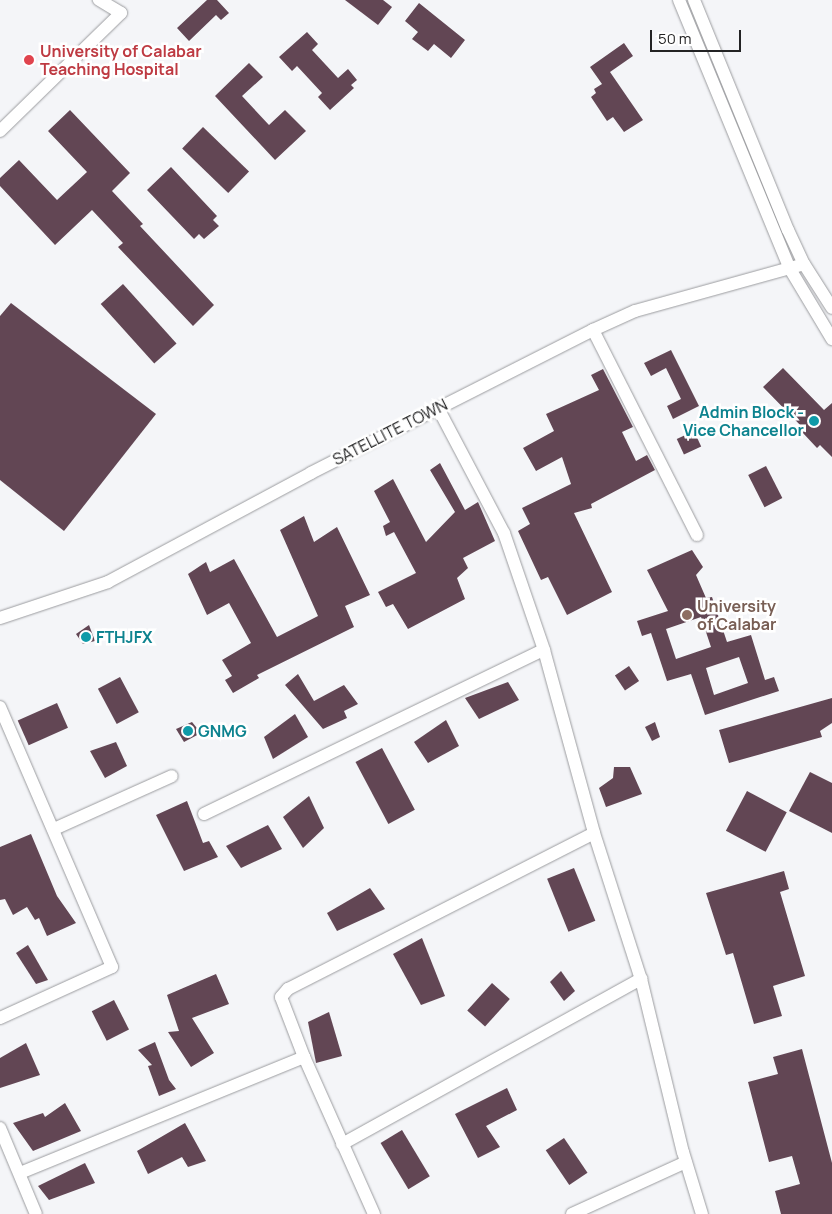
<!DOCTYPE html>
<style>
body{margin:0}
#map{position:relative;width:832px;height:1214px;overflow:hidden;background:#f4f5f8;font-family:Manrope,sans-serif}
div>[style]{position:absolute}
.building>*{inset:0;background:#624654;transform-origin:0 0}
.roads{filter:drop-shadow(0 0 1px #9b9c9f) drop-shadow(0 0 1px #9b9c9f)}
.street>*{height:12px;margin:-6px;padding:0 6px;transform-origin:6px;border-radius:6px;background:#fff}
.dots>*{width:14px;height:14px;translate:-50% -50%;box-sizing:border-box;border:2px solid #fff;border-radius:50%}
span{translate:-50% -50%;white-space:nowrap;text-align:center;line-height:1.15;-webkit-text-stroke:5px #fff;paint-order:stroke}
.health-label{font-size:16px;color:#be3a42;font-weight:700}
.left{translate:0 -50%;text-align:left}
.culture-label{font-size:16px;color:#0d838f;font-weight:700}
.right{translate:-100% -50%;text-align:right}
.street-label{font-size:16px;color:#232324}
.education-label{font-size:16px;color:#785e54;font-weight:700}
.scale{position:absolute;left:650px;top:30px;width:91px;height:22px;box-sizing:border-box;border:2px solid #232324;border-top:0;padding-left:6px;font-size:15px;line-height:18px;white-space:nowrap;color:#232324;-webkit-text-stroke:4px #fff;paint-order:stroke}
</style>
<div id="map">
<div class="building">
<i style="clip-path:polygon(207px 0,217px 0,229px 13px,221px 20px,216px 15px,189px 41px,177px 28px)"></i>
<i style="clip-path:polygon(345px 0,383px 0,392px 7px,378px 25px)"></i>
<i style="clip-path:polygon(419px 3px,465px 40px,451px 58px,434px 44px,428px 51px,412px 39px,418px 32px,405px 21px)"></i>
<i style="clip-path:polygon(307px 32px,318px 44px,312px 50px,338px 78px,348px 69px,357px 80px,351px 85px,354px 88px,330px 110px,318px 97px,322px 93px,297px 66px,292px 71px,279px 57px)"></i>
<i style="clip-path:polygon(624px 43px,633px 56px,610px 72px,643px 120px,624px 132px,613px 117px,607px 121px,591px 97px,596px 93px,594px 89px,602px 84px,590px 67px)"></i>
<i style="clip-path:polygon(249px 63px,263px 77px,242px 96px,269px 125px,285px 110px,306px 131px,275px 160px,215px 96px)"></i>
<i style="clip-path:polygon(70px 110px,130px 173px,112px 191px,143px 224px,140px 226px,214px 305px,193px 326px,118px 247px,123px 243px,92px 210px,55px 245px,0 186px,0 178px,19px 160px,57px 200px,87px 172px,48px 131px)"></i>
<i style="left:203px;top:127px;width:64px;height:30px;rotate:44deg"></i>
<i style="clip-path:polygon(171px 167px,217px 216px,213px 220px,219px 226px,204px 239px,199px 234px,194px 239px,147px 190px)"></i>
<i style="left:123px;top:284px;width:80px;height:30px;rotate:48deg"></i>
<i style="clip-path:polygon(11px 303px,156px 414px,64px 531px,0 480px,0 316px)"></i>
<i style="clip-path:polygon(671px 350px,699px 406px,673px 419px,667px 406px,681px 399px,666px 368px,651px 376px,644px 363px)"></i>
<i style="clip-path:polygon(783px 368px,824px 410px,832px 403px,832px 457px,820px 445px,817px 448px,802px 432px,804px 429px,763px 387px)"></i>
<i style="clip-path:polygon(603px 369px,633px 427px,622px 432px,636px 461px,647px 455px,655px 470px,591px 504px,592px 508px,574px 513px,612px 592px,567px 615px,548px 577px,541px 580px,518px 531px,530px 524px,522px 508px,571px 484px,562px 457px,536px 471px,523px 448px,554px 431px,546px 414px,599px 390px,591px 375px)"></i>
<i style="left:694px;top:431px;width:17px;height:19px;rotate:65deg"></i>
<i style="clip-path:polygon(440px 463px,465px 510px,478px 502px,495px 541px,463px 558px,468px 568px,457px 578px,465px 599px,408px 629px,393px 604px,386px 607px,378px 592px,416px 573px,394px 532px,386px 536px,383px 526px,390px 522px,374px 491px,393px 479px,426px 542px,455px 512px,430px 470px)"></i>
<i style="left:766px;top:466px;width:36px;height:20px;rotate:63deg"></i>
<i style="clip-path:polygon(304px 516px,314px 542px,337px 527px,370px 595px,345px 606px,354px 627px,257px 675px,259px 678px,233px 693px,225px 680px,232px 676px,222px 660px,251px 643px,229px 603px,207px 615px,188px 574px,206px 562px,210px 572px,234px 559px,277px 637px,318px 616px,280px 530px)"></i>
<i style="clip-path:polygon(evenodd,692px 550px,703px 567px,696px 575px,706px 598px,712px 597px,727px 642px,751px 635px,765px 680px,774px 677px,779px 691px,705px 715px,691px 674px,667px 681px,651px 633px,642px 636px,637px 621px,668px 611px,647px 570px,692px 550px,701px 617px,711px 647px,676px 659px,666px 629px,701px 617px,692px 550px,739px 657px,748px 683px,714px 695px,706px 668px,739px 657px)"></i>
<i style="clip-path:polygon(89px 625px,95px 641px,83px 644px,76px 634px)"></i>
<i style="left:629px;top:666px;width:18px;height:17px;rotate:56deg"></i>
<i style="clip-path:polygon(298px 674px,314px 701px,344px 685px,358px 704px,344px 711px,347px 718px,323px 729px,285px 685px)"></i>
<i style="left:120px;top:677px;width:40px;height:25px;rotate:62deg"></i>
<i style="clip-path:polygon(508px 682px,519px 700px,479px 719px,465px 698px)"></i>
<i style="clip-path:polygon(832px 698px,832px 723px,820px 731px,822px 737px,729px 763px,719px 730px)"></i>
<i style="left:57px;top:703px;width:27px;height:43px;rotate:66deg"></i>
<i style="clip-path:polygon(295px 714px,308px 737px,273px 759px,264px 737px)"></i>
<i style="clip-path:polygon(446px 720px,459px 746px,428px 763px,414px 742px)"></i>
<i style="clip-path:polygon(192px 722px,201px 733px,184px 742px,176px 729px)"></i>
<i style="clip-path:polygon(655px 722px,660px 737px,652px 741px,645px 727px)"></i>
<i style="clip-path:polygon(116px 742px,127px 766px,105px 778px,90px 751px)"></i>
<i style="left:382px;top:748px;width:70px;height:30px;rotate:62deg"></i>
<i style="clip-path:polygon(614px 767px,630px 767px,642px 794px,606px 807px,599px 788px,613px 778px)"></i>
<i style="clip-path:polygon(810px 772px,832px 783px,832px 833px,789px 811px)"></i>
<i style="left:747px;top:791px;width:45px;height:45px;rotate:28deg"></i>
<i style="clip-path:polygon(309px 796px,324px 828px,303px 848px,283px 817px)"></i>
<i style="clip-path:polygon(187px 801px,203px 843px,209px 841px,218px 857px,184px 871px,156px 815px)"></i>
<i style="clip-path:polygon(268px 825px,282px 849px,241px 868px,226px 846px)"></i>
<i style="clip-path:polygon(31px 834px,57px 896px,76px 923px,47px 936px,39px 918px,35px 920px,27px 907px,13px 915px,5px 899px,0 900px,0 847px)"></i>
<i style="left:574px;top:868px;width:57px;height:29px;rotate:68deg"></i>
<i style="clip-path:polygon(784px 871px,789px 889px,780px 892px,805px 976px,773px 986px,782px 1016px,754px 1024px,733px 953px,726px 955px,706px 893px)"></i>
<i style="clip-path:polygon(370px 888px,385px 909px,337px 931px,327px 913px)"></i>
<i style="clip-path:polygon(422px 938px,445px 996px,421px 1005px,393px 954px)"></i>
<i style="clip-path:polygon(28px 945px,48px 980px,36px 984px,16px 953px)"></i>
<i style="clip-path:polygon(561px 971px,575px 991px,564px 1001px,550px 982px)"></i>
<i style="clip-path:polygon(216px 974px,229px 1004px,192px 1018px,214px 1053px,191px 1067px,168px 1032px,179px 1031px,167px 995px)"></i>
<i style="left:492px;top:983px;width:24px;height:37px;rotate:42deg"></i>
<i style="left:114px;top:1000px;width:33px;height:25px;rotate:63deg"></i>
<i style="clip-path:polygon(329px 1012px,342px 1056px,316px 1063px,308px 1022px)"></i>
<i style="clip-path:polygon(155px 1042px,169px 1080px,176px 1089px,159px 1096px,148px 1066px,152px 1065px,138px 1050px)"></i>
<i style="clip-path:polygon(26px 1043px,40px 1075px,0 1088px,0 1058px)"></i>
<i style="clip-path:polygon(802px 1049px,832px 1163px,832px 1214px,781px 1214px,775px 1191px,800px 1184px,792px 1156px,769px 1162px,748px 1082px,778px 1074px,773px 1057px)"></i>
<i style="clip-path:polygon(507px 1088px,517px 1110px,486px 1126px,500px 1147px,478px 1158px,455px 1114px)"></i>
<i style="clip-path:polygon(65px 1103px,81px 1131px,33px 1151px,13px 1123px,43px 1113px,45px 1117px)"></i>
<i style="clip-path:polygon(185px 1123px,206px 1161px,188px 1167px,182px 1157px,148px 1174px,137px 1151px)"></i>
<i style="left:402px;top:1130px;width:54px;height:25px;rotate:59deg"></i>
<i style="left:564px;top:1138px;width:42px;height:22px;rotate:56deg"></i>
<i style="clip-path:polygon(85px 1163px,95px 1183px,49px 1200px,38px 1186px)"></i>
</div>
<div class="roads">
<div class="street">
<i style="left:679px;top:0;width:291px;rotate:67.6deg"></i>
<i style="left:790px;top:269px;width:82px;rotate:59deg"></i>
<i style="left:694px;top:0;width:248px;rotate:67.8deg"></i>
<i style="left:788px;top:230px;width:38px;rotate:65deg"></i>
<i style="left:804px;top:264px;width:52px;rotate:57.5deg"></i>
<i style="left:0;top:131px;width:169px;rotate:-44.3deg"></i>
<i style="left:121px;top:13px;width:26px;rotate:-149deg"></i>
<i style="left:593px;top:330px;width:230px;rotate:63.1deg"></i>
<i style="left:438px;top:408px;width:141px;rotate:62.2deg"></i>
<i style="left:504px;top:533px;width:124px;rotate:71.1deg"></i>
<i style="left:544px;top:650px;width:190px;rotate:74.7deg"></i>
<i style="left:594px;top:833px;width:153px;rotate:72.2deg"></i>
<i style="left:641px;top:979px;width:178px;rotate:76.4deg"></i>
<i style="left:683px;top:1152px;width:65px;rotate:73deg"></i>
<i style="left:0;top:618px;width:114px;rotate:-18.4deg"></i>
<i style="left:108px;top:582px;width:230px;rotate:-28.2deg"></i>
<i style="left:311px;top:473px;width:316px;rotate:-26.9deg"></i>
<i style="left:593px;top:330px;width:46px;rotate:-24.3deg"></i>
<i style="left:635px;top:311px;width:175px;rotate:-15.5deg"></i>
<i style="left:0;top:707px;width:283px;rotate:66.7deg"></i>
<i style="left:112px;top:967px;width:123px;rotate:155.5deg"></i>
<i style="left:204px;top:814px;width:377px;rotate:-25.8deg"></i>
<i style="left:54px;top:829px;width:129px;rotate:-24.2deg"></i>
<i style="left:0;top:1128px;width:93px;rotate:67.3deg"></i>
<i style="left:342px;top:1144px;width:342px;rotate:-28.9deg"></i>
<i style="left:20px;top:1173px;width:307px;rotate:-22.2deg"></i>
<i style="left:374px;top:1214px;width:172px;rotate:-114deg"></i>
<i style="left:304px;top:1057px;width:64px;rotate:-111deg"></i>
<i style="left:281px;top:997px;width:11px;rotate:-49deg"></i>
<i style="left:288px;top:989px;width:343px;rotate:-27deg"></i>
<i style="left:572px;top:1214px;width:125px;rotate:-24.5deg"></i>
</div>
</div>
<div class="dots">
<i style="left:29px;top:60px;background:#e0444e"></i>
<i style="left:814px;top:421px;background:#0f9aa8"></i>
<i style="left:687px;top:615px;background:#8d6e63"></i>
<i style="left:86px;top:637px;background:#0f9aa8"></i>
<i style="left:188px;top:731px;background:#0f9aa8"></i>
</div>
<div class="health-label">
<span class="left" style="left:40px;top:60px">University of Calabar<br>Teaching Hospital</span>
</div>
<div class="culture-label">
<span class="right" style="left:804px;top:421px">Admin Block -<br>Vice Chancellor</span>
<span class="left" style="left:96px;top:637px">FTHJFX</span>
<span class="left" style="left:198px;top:731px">GNMG</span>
</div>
<div class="street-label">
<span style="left:390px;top:432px;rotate:-27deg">SATELLITE TOWN</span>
</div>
<div class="education-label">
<span class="left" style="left:697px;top:615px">University<br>of Calabar</span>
</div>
<div class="scale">50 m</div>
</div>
